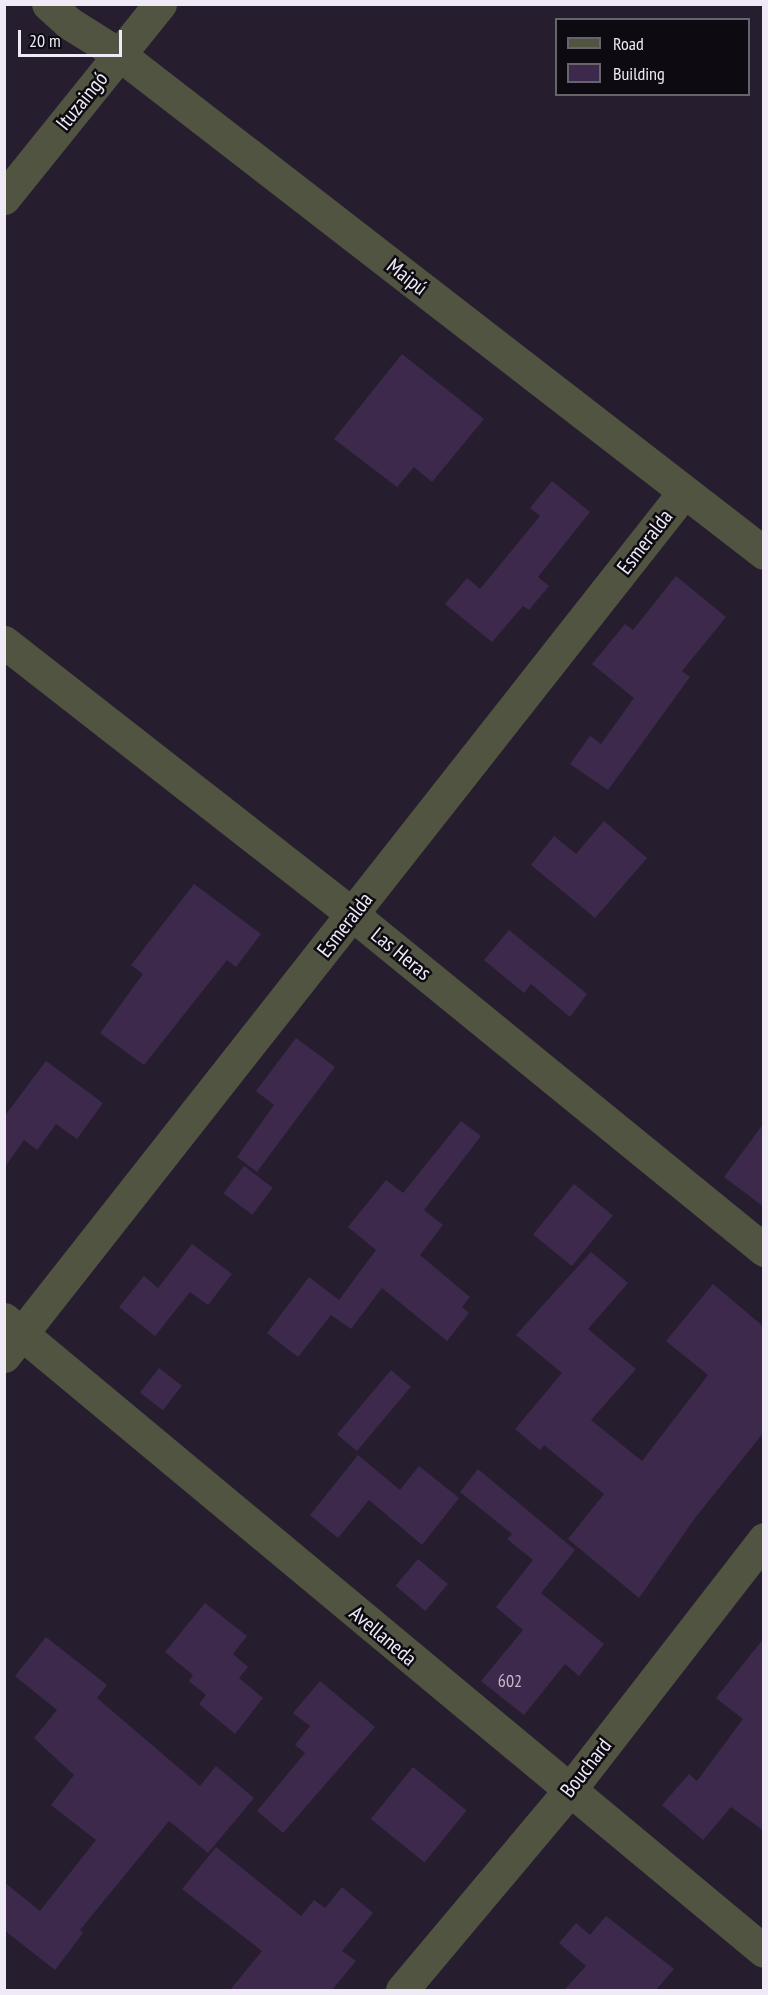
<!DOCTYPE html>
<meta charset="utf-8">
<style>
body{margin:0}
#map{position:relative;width:768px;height:1995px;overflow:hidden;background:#261e2e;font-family:"PT Sans Narrow",sans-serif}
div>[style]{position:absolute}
.building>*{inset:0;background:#3c294c;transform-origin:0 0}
.street>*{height:33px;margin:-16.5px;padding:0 16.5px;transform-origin:16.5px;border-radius:16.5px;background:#525442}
span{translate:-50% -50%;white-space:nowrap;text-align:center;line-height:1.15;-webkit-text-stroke:5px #0d0a11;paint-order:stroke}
.number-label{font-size:18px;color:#c2bacb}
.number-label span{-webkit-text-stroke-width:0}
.street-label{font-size:21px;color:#efeaf5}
.frame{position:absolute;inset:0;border:6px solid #efeaf5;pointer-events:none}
.legend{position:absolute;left:555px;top:18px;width:195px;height:78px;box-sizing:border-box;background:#0d0a11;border:2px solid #67646c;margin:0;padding:8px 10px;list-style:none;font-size:18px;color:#efeaf5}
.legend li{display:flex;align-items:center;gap:12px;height:30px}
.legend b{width:30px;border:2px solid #67646c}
.scale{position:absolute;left:18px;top:30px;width:104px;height:27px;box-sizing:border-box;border:3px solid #efeaf5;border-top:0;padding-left:8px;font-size:18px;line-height:21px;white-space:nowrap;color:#efeaf5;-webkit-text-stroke:4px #0d0a11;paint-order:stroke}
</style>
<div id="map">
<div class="building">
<i style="clip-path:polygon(402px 354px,484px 419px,432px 482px,414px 467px,397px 487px,334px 439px)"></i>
<i style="clip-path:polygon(552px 481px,590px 512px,538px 577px,549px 586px,529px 610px,523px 606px,492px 642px,445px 604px,467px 578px,480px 589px,540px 516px,530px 508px)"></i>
<i style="clip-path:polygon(676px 576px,726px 617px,682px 671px,690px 677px,608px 790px,570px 764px,590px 736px,601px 744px,634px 698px,592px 664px,625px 624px,633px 630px)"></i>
<i style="clip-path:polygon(604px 821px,647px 858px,595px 918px,531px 865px,554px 836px,576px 854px)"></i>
<i style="clip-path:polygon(194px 884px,261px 934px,236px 967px,227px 960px,144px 1065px,100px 1033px,143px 974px,131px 965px)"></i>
<i style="clip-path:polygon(509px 930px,587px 994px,570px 1017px,531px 984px,524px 993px,484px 960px)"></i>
<i style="clip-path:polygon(296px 1038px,335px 1067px,257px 1172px,237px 1157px,274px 1105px,256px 1091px)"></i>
<i style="clip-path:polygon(46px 1061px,103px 1103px,77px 1139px,56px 1124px,37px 1150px,24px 1140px,4px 1168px,4px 1117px)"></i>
<i style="clip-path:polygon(461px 1121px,481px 1136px,424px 1210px,443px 1225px,420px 1255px,470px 1297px,462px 1307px,469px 1313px,447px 1341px,382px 1288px,351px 1329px,331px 1315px,298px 1357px,267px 1333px,309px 1277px,339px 1300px,376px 1250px,348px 1227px,386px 1180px,403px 1193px)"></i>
<i style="clip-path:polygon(764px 1123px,764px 1207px,724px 1177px)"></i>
<i style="left:244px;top:1166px;width:36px;height:34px;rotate:37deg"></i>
<i style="left:574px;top:1184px;width:50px;height:65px;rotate:39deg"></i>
<i style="clip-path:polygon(192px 1244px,232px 1274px,208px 1305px,190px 1292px,155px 1336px,119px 1307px,144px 1276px,158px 1288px)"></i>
<i style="clip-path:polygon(591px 1252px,628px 1283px,588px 1329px,636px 1369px,591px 1420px,642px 1461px,708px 1375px,666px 1341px,713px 1284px,764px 1327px,764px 1432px,695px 1518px,639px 1598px,568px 1539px,604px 1494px,544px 1445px,540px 1450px,515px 1429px,562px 1373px,516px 1335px)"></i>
<i style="left:159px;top:1368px;width:29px;height:31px;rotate:38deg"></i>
<i style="left:391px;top:1370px;width:26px;height:84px;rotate:40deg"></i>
<i style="clip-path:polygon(358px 1455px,400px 1490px,419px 1466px,459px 1498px,422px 1545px,369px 1500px,338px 1538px,310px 1515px)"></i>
<i style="clip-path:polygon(478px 1469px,575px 1550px,541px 1593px,604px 1644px,579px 1676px,565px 1664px,524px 1715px,481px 1681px,523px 1630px,496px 1607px,533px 1560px,507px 1539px,512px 1534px,460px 1492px)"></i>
<i style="left:418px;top:1559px;width:39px;height:35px;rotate:40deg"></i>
<i style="clip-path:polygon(205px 1603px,247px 1636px,233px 1654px,248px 1667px,239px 1678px,263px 1698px,235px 1734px,199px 1704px,206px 1695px,189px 1681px,193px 1675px,165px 1652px)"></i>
<i style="clip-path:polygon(46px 1637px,107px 1685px,97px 1698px,200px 1786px,216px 1766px,254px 1798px,208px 1853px,169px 1821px,80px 1930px,83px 1933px,55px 1970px,4px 1930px,4px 1882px,40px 1911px,96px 1840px,51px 1805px,74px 1775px,34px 1738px,57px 1710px,15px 1676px)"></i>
<i style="clip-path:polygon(764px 1638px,764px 1831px,731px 1807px,703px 1840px,662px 1805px,689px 1774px,697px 1781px,743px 1719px,716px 1698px)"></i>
<i style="clip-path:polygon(320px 1681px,375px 1727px,283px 1833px,257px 1811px,305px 1753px,295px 1745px,310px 1726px,293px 1713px)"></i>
<i style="left:413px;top:1767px;width:69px;height:67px;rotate:39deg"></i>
<i style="clip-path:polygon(216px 1847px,301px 1916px,314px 1900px,325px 1908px,342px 1887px,373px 1913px,342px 1951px,356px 1961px,332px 1990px,230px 1990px,262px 1951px,182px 1889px)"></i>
<i style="clip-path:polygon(606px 1916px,674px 1969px,656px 1990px,564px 1990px,586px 1966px,559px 1943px,576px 1923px,590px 1935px)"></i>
</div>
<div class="street">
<i style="left:48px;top:4px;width:28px;rotate:42deg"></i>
<i style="left:69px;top:23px;width:60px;rotate:32.1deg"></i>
<i style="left:120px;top:55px;width:814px;rotate:37.71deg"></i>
<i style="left:4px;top:198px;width:249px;rotate:-51.2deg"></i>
<i style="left:4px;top:642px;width:443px;rotate:38deg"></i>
<i style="left:353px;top:915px;width:530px;rotate:39.18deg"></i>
<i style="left:4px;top:1319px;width:988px;rotate:39.75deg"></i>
<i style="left:4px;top:1356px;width:1099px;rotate:-51.8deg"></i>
<i style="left:402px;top:1990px;width:258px;rotate:-50deg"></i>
<i style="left:568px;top:1792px;width:320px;rotate:-52.2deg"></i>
</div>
<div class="number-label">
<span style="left:510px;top:1681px">602</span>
</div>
<div class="street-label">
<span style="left:82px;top:101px;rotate:-51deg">Ituzaingó</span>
<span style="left:407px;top:277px;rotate:38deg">Maipú</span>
<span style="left:645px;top:542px;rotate:-52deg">Esmeralda</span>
<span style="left:345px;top:925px;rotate:-52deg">Esmeralda</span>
<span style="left:401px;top:954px;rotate:39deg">Las Heras</span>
<span style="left:383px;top:1636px;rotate:40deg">Avellaneda</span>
<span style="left:586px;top:1768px;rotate:-52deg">Bouchard</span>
</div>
<div class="frame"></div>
<ul class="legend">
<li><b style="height:8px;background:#525442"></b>Road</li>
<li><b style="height:16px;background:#3c294c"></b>Building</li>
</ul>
<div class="scale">20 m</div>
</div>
